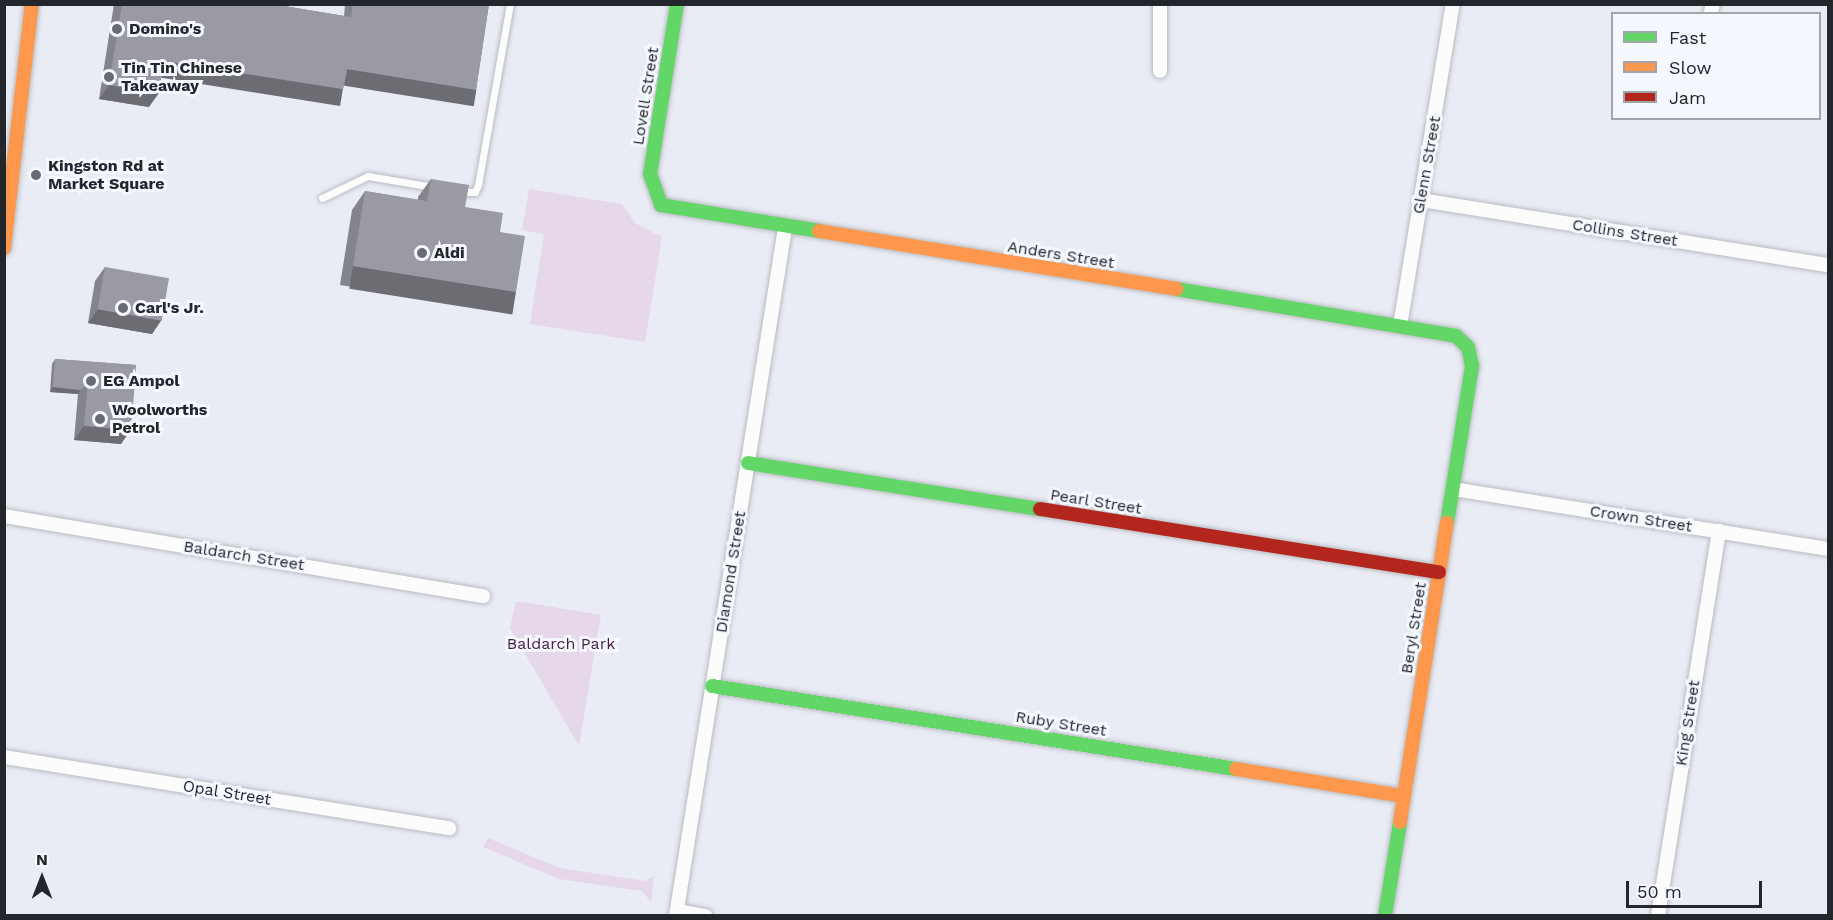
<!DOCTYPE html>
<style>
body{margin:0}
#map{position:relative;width:1833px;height:920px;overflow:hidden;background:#e9ecf4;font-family:"Work Sans",sans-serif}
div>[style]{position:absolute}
.green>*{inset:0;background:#e6d8ea}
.roads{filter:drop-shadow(0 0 2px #b9bcc1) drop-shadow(0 0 2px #b9bcc1)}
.lane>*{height:7px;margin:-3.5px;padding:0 3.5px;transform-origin:3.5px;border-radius:3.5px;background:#fcfcfd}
.street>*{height:14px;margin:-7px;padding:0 7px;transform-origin:7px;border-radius:7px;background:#fcfcfd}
.fast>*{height:14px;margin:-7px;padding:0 7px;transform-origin:7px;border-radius:7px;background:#63d668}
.slow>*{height:14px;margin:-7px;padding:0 7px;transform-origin:7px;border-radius:7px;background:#ff974d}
.jam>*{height:14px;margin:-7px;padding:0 7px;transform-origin:7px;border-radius:7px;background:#b3261e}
.wall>*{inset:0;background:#84848d}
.shaded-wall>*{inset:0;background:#6c6c73;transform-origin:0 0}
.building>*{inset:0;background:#9a9aa4;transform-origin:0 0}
.dots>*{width:16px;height:16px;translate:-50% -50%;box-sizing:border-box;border:3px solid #f5f8fe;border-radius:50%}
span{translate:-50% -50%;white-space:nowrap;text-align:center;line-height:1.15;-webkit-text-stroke:6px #f5f8fe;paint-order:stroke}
.poi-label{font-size:16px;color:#23262b;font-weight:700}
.left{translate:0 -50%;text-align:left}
.street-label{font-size:16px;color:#23262b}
.park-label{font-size:16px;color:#461c45}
.frame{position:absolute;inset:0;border:6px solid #23262b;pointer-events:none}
.legend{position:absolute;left:1611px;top:12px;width:210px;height:108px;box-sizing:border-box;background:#f5f8fe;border:2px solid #a1a4aa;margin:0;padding:8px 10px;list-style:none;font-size:18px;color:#23262b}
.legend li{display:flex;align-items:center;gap:12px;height:30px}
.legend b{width:30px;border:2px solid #a1a4aa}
.north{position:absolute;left:12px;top:848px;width:60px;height:60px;-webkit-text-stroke:4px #f5f8fe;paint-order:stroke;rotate:0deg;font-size:16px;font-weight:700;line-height:24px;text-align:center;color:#23262b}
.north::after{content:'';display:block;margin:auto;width:21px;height:27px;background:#23262b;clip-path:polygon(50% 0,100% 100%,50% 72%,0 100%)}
.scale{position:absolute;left:1626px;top:881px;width:136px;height:27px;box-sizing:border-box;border:3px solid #23262b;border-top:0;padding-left:8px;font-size:18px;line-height:21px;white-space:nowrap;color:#23262b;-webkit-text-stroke:4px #f5f8fe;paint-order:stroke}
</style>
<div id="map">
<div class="green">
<i style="clip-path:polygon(529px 189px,622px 204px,635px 223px,662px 237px,645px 342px,530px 324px,544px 234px,522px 230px)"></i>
<i style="clip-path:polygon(516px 601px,601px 615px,579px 746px,510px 628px)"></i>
<i style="clip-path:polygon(488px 838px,560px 868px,645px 881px,654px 876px,651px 902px,642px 891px,559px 879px,483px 847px)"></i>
</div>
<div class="roads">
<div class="lane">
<i style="left:458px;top:192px;width:17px"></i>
<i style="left:475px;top:192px;width:8px;rotate:-67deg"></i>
<i style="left:478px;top:185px;width:184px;rotate:-80deg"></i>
<i style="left:322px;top:198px;width:51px;rotate:-25.6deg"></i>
<i style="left:368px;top:176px;width:66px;rotate:9.6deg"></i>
</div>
<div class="street">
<i style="left:1160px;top:4px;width:67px;rotate:90deg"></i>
<i style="left:1711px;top:12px;width:8px;rotate:-76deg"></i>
<i style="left:1421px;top:200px;width:412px;rotate:9.1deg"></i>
<i style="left:1400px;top:326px;width:326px;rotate:-80.7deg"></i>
<i style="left:1453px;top:489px;width:380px;rotate:9.1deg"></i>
<i style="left:4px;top:516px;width:486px;rotate:9.5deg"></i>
<i style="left:4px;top:757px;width:451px;rotate:9.1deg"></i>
<i style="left:677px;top:911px;width:29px;rotate:10deg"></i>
<i style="left:676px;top:916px;width:697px;rotate:-81deg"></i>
<i style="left:1658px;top:916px;width:390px;rotate:-81deg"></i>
</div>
<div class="fast">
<i style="left:677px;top:4px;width:172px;rotate:99deg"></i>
<i style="left:650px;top:174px;width:33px;rotate:70deg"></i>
<i style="left:661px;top:205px;width:160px;rotate:9.3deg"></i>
<i style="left:1176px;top:289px;width:284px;rotate:9.5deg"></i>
<i style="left:1456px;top:336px;width:16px;rotate:43deg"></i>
<i style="left:1468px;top:347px;width:19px;rotate:78deg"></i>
<i style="left:1472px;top:366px;width:159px;rotate:99deg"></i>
<i style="left:748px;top:463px;width:296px;rotate:9deg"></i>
<i style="left:712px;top:686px;width:531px;rotate:9deg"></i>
<i style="left:1385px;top:916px;width:95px;rotate:-80.9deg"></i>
</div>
<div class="slow">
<i style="left:819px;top:231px;width:362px;rotate:9.2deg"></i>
<i style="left:4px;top:248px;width:246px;rotate:-83.5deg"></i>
<i style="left:1236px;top:769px;width:169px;rotate:9.2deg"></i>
<i style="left:1400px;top:822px;width:303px;rotate:-81.1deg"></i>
</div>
<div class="jam">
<i style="left:1040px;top:509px;width:404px;rotate:9deg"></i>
</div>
</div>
<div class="wall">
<i style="clip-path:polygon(114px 4px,272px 4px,344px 16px,345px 5px,343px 4px,489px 4px,476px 90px,466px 104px,344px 85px,343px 89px,333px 103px,162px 76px,149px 107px,99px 99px)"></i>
<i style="clip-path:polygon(431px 179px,465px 207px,500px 232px,516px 292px,503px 311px,340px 285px,352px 210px,365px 191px,418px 200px,418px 197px)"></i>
<i style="clip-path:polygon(105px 267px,162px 319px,152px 334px,88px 323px,95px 281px)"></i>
<i style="clip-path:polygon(55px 359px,136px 365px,121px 444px,74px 440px,78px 394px,50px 392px,52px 364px)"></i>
</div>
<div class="shaded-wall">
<i style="left:164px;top:61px;width:181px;height:17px;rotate:9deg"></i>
<i style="left:347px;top:69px;width:131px;height:17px;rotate:9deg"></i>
<i style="clip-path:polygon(109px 85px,159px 93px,149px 107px,99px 99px)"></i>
<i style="left:353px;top:266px;width:165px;height:23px;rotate:9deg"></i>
<i style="clip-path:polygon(98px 309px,162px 319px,152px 334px,88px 323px)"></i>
<i style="clip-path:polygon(53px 387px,81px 390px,78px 394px,50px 392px)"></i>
<i style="clip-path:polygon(84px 426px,131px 430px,121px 444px,74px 440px)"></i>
</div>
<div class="building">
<i style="clip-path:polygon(122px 4px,272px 4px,351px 17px,353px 4px,489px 4px,476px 90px,347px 69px,343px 89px,164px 61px,159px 93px,109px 85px)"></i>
<i style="clip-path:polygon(431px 179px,469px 185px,465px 207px,503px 213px,500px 232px,525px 236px,516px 292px,353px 266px,365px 191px,427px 201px)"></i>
<i style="left:105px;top:267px;width:65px;height:43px;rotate:10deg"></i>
<i style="clip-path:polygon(55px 359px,136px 365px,135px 384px,88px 380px,81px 390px,53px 387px)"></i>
<i style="left:88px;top:380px;width:47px;height:46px;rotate:5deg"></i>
</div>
<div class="dots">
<i style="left:117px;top:29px;background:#686b71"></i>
<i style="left:109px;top:77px;background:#686b71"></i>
<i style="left:36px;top:175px;background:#686b71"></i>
<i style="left:422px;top:253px;background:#686b71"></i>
<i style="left:123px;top:308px;background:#686b71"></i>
<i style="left:91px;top:381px;background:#686b71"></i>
<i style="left:100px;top:419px;background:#686b71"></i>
</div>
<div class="poi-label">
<span class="left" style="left:129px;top:29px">Domino's</span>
<span class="left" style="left:121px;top:77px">Tin Tin Chinese<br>Takeaway</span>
<span class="left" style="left:48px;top:175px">Kingston Rd at<br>Market Square</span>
<span class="left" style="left:434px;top:253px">Aldi</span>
<span class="left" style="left:135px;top:308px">Carl's Jr.</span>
<span class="left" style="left:103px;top:381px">EG Ampol</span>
<span class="left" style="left:112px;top:419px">Woolworths<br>Petrol</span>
</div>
<div class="street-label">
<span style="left:646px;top:96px;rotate:-81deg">Lovell Street</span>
<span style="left:1427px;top:165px;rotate:-80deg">Glenn Street</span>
<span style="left:1625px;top:233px;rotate:9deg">Collins Street</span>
<span style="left:1061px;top:255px;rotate:9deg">Anders Street</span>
<span style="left:1096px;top:502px;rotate:9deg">Pearl Street</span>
<span style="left:1641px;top:519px;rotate:9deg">Crown Street</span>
<span style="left:244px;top:556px;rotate:9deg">Baldarch Street</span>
<span style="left:731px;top:572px;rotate:-81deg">Diamond Street</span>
<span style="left:1414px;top:628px;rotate:-81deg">Beryl Street</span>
<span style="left:1688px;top:723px;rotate:-81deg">King Street</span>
<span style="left:1061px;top:724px;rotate:9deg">Ruby Street</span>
<span style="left:227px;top:793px;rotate:9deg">Opal Street</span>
</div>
<div class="park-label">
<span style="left:561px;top:644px">Baldarch Park</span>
</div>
<div class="frame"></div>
<ul class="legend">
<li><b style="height:8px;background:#63d668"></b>Fast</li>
<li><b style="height:8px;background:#ff974d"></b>Slow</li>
<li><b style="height:8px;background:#b3261e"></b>Jam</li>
</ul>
<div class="north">N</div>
<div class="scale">50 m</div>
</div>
